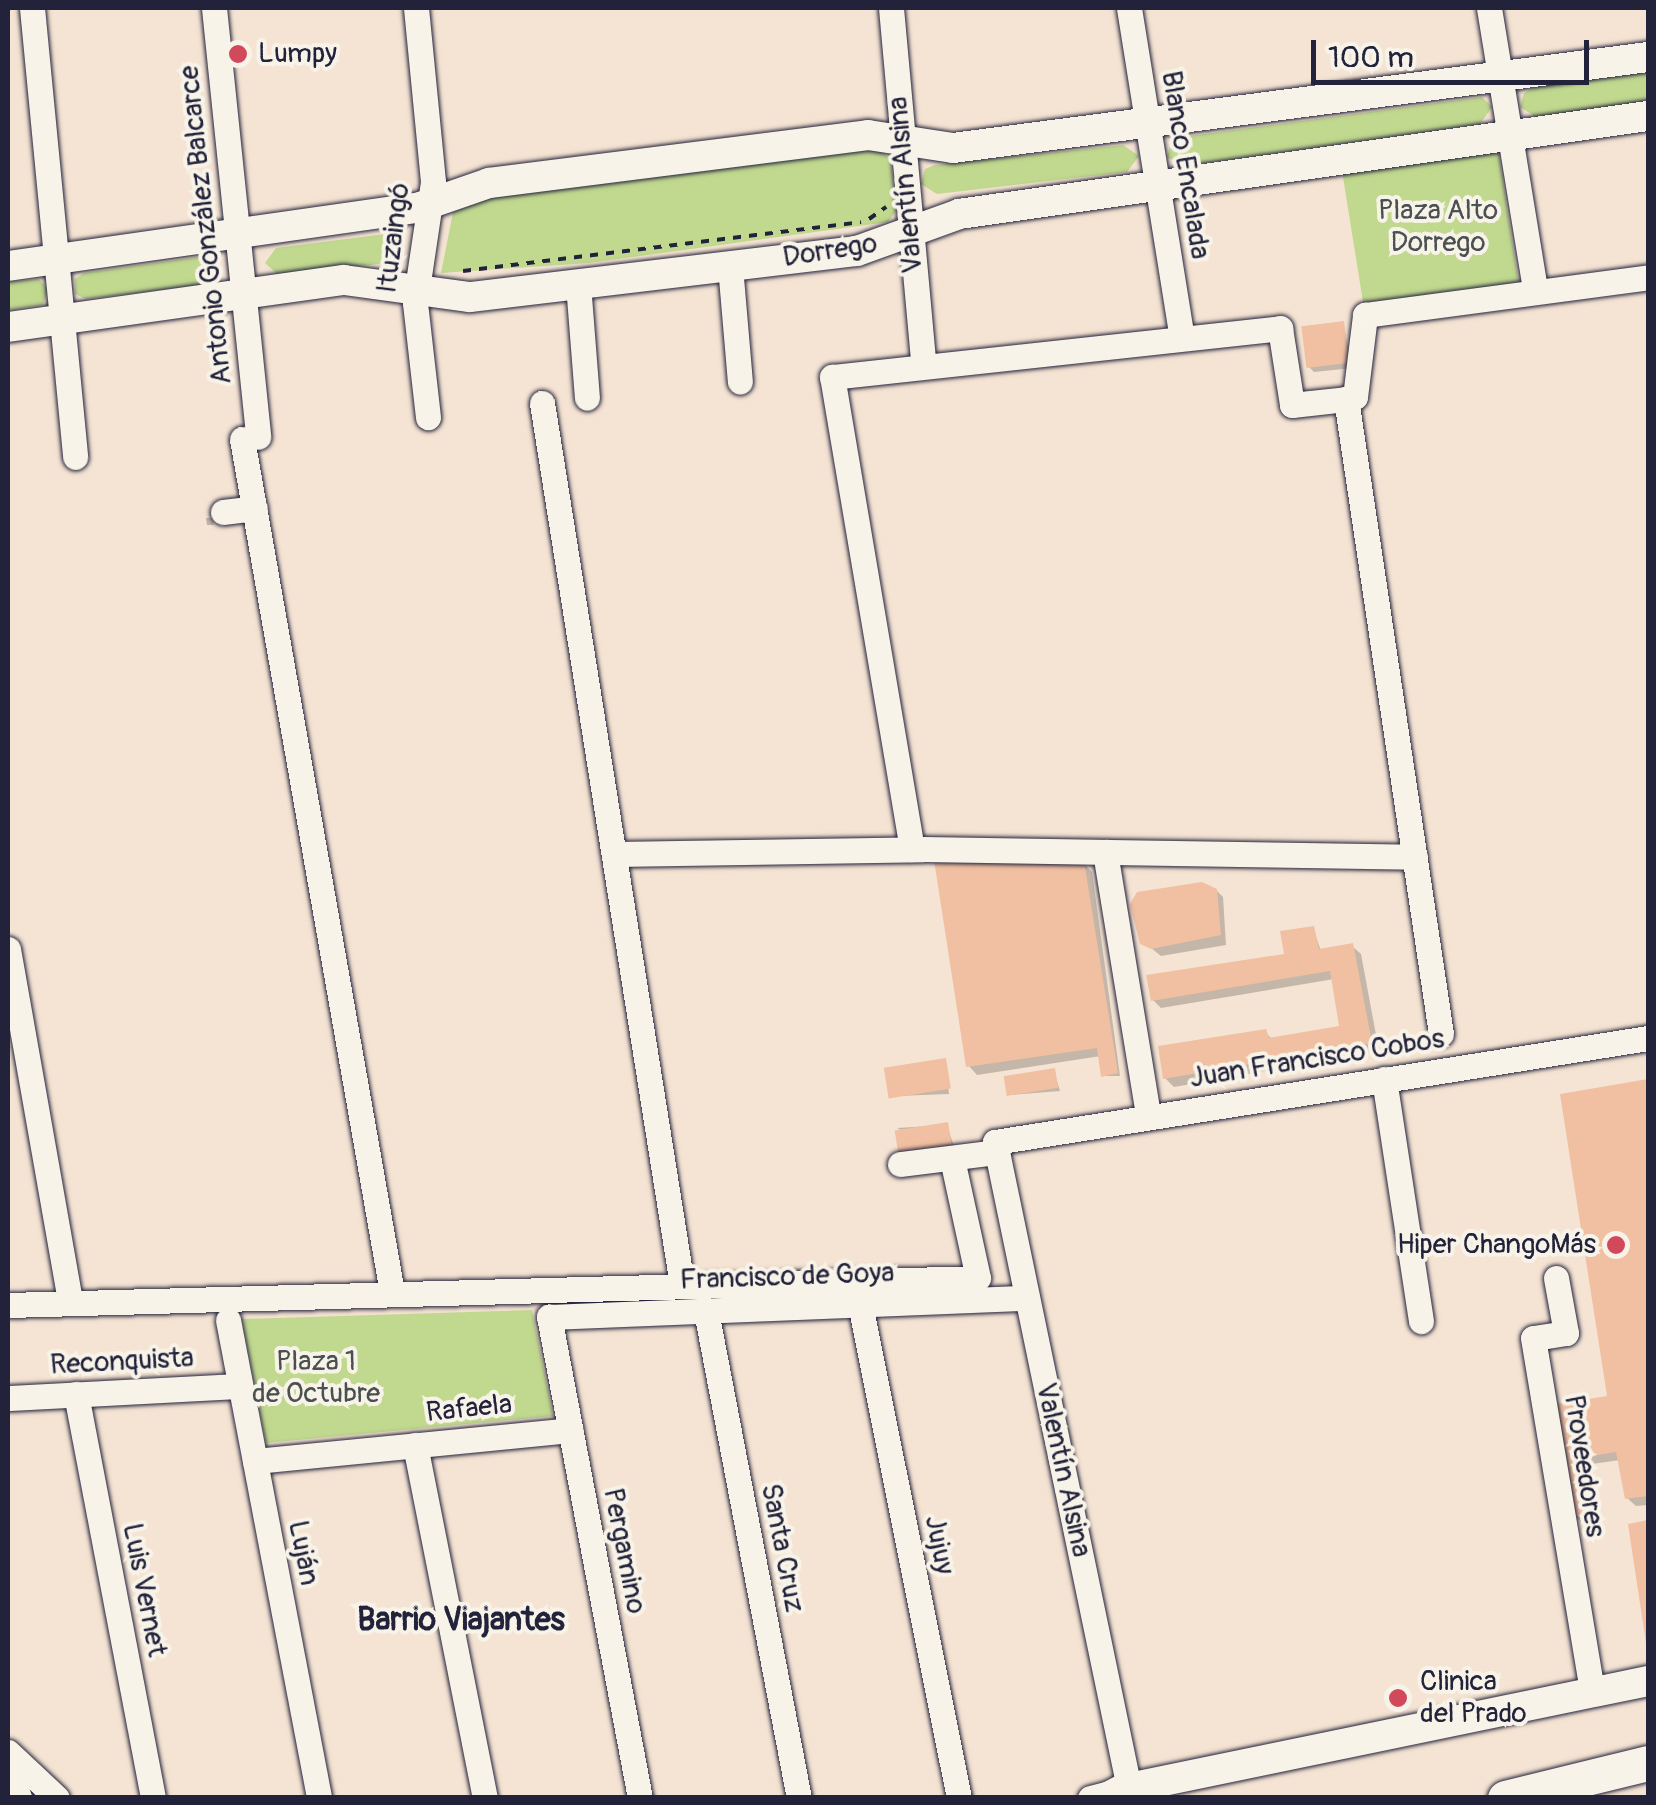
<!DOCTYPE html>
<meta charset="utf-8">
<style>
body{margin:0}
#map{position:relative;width:1656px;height:1805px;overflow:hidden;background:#f5e4d3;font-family:Pangolin,sans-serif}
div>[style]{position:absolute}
.green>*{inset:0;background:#c1d88f}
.shadow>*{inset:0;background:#0003}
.building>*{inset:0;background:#f1c0a2;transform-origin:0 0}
.path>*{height:4px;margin-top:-2px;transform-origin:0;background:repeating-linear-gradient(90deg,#22223b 0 8px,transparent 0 16px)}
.roads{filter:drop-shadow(0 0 2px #22223b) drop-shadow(0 0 2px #22223b)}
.minor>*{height:25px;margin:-12.5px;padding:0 12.5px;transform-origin:12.5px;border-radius:12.5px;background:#f7f3e8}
.major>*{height:30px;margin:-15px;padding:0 15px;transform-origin:15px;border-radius:15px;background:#f7f3e8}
.highway>*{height:35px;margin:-17.5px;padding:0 17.5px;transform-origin:17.5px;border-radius:17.5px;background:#f7f3e8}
.dots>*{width:28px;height:28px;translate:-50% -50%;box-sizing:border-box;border:5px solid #f7f3e8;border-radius:50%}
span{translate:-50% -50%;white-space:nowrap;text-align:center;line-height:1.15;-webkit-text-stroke:8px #f7f3e8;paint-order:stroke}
.poi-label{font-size:28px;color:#22223b}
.left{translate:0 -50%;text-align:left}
.right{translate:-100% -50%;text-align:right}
.street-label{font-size:28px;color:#22223b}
.park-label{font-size:28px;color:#4a5050}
.quarter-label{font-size:32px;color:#22223b;font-weight:700}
.frame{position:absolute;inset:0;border:10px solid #22223b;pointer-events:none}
.scale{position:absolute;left:1311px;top:40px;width:278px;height:45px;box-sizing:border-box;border:5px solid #22223b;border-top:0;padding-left:12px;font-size:30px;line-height:35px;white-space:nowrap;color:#22223b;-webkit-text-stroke:8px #f7f3e8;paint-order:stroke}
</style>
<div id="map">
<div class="green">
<i style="clip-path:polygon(1648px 72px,1648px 101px,1536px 117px,1520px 107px,1524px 93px,1535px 87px)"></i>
<i style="clip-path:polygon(1482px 97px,1492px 107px,1480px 124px,1183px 166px,1167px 157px,1171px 142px,1181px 137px)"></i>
<i style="clip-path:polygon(1123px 145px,1139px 156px,1127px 172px,937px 194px,921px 184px,925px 169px,935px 165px)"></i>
<i style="clip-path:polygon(1491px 149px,1499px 155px,1519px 285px,1364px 308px,1342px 171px)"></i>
<i style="clip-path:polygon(861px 150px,882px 151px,891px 161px,896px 211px,888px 222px,589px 263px,441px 273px,453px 212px,493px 196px)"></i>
<i style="clip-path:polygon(385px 234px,400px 250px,390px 263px,277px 274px,265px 263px,276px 248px)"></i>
<i style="clip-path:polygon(198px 257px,212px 273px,202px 285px,86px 299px,75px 294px,75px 279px,84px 273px)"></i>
<i style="clip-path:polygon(39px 279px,48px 289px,43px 305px,8px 310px,8px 282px)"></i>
<i style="clip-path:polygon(532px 1310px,553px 1416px,266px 1443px,242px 1319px)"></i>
</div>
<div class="shadow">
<i style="clip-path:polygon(1343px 324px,1353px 368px,1314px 372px,1308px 366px)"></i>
<i style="clip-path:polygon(206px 518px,212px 518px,214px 525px,207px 525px)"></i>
<i style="clip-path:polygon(1083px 863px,1092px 872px,1120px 1076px,1103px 1076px,1101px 1056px,977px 1075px,969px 1066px)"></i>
<i style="clip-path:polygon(1214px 888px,1223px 897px,1226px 945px,1161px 956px,1141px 940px)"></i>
<i style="clip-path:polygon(1313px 928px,1321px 951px,1352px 946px,1361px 954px,1379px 1051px,1174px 1087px,1165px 1078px,1265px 1032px,1273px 1040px,1342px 1028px,1334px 979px,1161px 1008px,1153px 1000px,1292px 955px)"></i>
<i style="clip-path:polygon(945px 1060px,949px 1094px,897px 1096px,890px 1089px)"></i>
<i style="clip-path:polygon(1054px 1071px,1060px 1091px,1009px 1095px)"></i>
<i style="clip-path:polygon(1648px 1082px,1648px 1505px,1636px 1506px,1627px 1498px,1620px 1460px,1592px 1464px,1601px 1521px,1583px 1524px,1574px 1516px,1569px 1460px,1559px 1451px,1610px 1398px,1563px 1096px)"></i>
<i style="clip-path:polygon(947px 1125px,958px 1159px,897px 1128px)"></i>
<i style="clip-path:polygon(1648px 1523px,1648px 1640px,1630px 1526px)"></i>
</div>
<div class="building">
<i style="left:1344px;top:321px;width:42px;height:43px;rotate:83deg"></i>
<i style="clip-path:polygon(934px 860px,1084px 861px,1118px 1073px,1101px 1077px,1097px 1048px,966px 1067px)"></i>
<i style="clip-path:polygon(1202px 882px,1217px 889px,1221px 935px,1151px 949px,1140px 944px,1130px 904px,1137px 892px)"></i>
<i style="clip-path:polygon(1314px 926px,1319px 949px,1353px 943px,1372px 1043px,1163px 1079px,1158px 1046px,1266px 1029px,1269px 1038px,1339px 1026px,1330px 971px,1151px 1001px,1146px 975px,1284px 954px,1280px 931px)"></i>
<i style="left:946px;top:1058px;width:31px;height:63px;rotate:81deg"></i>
<i style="left:1055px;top:1068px;width:20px;height:52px;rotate:81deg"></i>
<i style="clip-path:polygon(1648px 1079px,1648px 1496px,1625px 1499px,1616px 1452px,1585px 1457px,1594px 1513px,1572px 1517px,1566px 1456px,1557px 1452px,1550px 1405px,1607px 1396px,1560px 1094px)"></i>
<i style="left:948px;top:1122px;width:32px;height:54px;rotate:81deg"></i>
<i style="clip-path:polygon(1648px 1520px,1648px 1642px,1646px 1643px,1628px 1524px)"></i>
</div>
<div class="path">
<i style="left:869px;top:219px;width:21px;rotate:-35deg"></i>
<i style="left:463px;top:271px;width:401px;rotate:-7deg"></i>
</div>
<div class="roads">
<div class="minor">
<i style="left:32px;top:8px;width:451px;rotate:84.5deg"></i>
<i style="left:214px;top:8px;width:431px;rotate:84.1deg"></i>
<i style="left:416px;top:8px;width:175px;rotate:84.4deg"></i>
<i style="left:433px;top:182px;width:122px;rotate:98.5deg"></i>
<i style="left:415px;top:303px;width:115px;rotate:83.5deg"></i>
<i style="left:891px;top:8px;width:354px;rotate:84.8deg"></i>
<i style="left:1129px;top:8px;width:328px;rotate:80.9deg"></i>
<i style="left:1489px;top:8px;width:279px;rotate:80.7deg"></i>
<i style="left:730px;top:266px;width:116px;rotate:85.1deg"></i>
<i style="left:578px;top:284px;width:114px;rotate:85.5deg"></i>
<i style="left:1346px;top:399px;width:642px;rotate:81.49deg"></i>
<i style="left:542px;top:403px;width:893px;rotate:80.98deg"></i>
<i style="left:242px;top:439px;width:866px;rotate:80.03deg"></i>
<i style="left:223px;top:512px;width:32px;rotate:-7deg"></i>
<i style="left:912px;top:849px;width:479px;rotate:-99.6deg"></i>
<i style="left:832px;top:377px;width:451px;rotate:-6.2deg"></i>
<i style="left:1280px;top:328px;width:78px;rotate:81.1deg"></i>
<i style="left:1292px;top:405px;width:54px;rotate:-6.3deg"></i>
<i style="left:1346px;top:399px;width:9px;rotate:-13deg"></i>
<i style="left:1355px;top:397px;width:83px;rotate:-83deg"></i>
<i style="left:1365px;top:315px;width:286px;rotate:-7.6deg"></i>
<i style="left:1105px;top:852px;width:267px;rotate:80.7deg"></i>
<i style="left:614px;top:854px;width:309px;rotate:-0.9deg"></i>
<i style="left:923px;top:849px;width:492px;rotate:0.9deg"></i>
<i style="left:8px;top:949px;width:358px;rotate:80deg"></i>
<i style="left:1384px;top:1079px;width:245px;rotate:81.3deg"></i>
<i style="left:900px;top:1164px;width:98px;rotate:-7.1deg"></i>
<i style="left:1556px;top:1278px;width:56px;rotate:79.7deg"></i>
<i style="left:1566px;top:1333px;width:33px;rotate:171deg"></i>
<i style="left:1533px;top:1338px;width:359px;rotate:80.5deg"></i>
<i style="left:860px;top:1304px;width:504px;rotate:78.67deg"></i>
<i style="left:8px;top:1305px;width:970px;rotate:-1.59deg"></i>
<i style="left:978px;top:1278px;width:122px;rotate:-102.3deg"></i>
<i style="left:706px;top:1311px;width:496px;rotate:79.2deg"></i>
<i style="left:228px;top:1320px;width:487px;rotate:79.2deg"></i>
<i style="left:76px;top:1394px;width:411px;rotate:79.2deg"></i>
<i style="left:8px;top:1398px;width:232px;rotate:-3deg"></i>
<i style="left:415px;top:1445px;width:360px;rotate:78.8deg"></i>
<i style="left:255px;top:1461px;width:317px;rotate:-5.6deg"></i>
<i style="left:8px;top:1752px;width:67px;rotate:43.2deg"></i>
<i style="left:8px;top:1767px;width:33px;rotate:70deg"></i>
<i style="left:640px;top:1798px;width:490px;rotate:-100.7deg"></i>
<i style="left:549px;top:1317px;width:478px;rotate:-2.3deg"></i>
<i style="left:1090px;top:1798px;width:40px;rotate:-14.4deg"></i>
<i style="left:1129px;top:1788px;width:660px;rotate:-101.72deg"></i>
<i style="left:995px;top:1142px;width:661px;rotate:-9.05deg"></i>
</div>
<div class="major">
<i style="left:8px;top:266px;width:416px;rotate:-8.1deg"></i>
<i style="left:420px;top:207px;width:73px;rotate:-19.2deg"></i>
<i style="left:489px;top:183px;width:382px;rotate:-7.2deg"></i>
<i style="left:868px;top:135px;width:86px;rotate:8.7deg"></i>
<i style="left:953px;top:148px;width:701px;rotate:-7.46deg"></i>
<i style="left:8px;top:327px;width:339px;rotate:-8deg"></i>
<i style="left:344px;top:280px;width:127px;rotate:7.7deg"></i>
<i style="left:470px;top:297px;width:390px;rotate:-6.8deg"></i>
<i style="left:857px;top:251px;width:109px;rotate:-19.9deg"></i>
<i style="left:959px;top:214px;width:696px;rotate:-8.1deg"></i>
<i style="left:1131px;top:1798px;width:10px;rotate:-101deg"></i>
<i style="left:1129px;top:1788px;width:530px;rotate:-11.65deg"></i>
</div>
<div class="highway">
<i style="left:1110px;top:1798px;width:21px;rotate:-28deg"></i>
<i style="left:1505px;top:1798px;width:147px;rotate:-13.8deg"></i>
</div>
</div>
<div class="dots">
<i style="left:238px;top:54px;background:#d1495b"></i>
<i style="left:1616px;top:1245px;background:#d1495b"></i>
<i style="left:1398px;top:1698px;background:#d1495b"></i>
</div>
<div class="poi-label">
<span class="left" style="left:258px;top:54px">Lumpy</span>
<span class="right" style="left:1596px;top:1245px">Hiper ChangoMás</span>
<span class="left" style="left:1420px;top:1698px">Clinica<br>del Prado</span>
</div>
<div class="street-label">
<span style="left:1185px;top:165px;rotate:81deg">Blanco Encalada</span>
<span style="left:906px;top:185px;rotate:-95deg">Valentín Alsina</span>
<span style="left:206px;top:225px;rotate:-96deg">Antonio González Balcarce</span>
<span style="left:394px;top:238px;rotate:-83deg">Ituzaingó</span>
<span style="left:830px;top:251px;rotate:-9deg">Dorrego</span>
<span style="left:1317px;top:1059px;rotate:-9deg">Juan Francisco Cobos</span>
<span style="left:787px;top:1277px;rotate:-2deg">Francisco de Goya</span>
<span style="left:122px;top:1362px;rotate:-3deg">Reconquista</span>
<span style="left:469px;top:1409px;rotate:-6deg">Rafaela</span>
<span style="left:1584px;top:1466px;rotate:81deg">Proveedores</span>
<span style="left:1063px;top:1470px;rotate:78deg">Valentín Alsina</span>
<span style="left:939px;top:1545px;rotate:79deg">Jujuy</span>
<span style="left:782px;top:1548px;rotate:79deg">Santa Cruz</span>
<span style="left:624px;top:1551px;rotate:79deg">Pergamino</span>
<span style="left:303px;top:1553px;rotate:79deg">Luján</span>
<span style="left:144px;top:1590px;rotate:79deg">Luis Vernet</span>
</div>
<div class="park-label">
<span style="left:1438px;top:227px">Plaza Alto<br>Dorrego</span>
<span style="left:316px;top:1378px">Plaza 1<br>de Octubre</span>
</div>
<div class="quarter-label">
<span style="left:461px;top:1620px">Barrio Viajantes</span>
</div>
<div class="frame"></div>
<div class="scale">100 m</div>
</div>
